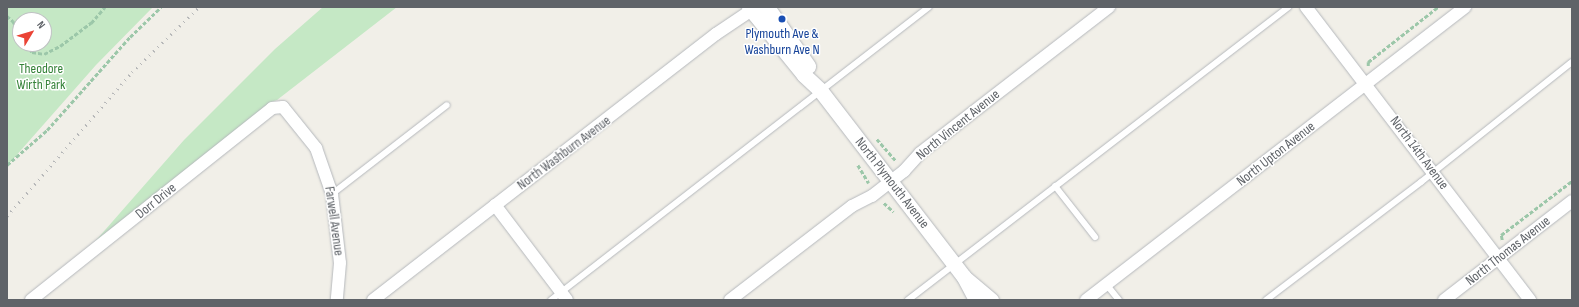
<!DOCTYPE html>
<style>
body{margin:0}
#map{position:relative;width:1579px;height:307px;overflow:hidden;background:#f1efe8;font-family:"Sofia Sans Condensed",sans-serif}
div>[style]{position:absolute}
.green>*{inset:0;background:#c5e8c5}
.path>*{height:2.5px;margin-top:-1.25px;transform-origin:0;background:repeating-linear-gradient(90deg,#9cc7a9 0 4px,transparent 0 6px)}
.roads{filter:drop-shadow(0 0 1px #b5b8bc) drop-shadow(0 0 1px #b5b8bc)}
.service>*{height:6px;margin:-3px;padding:0 3px;transform-origin:3px;border-radius:3px;background:#fff}
.minor>*{height:12px;margin:-6px;padding:0 6px;transform-origin:6px;border-radius:6px;background:#fff}
.tertiary>*{height:15px;margin:-7.5px;padding:0 7.5px;transform-origin:7.5px;border-radius:7.5px;background:#fff}
.rail>*{height:3px;margin-top:-1.5px;transform-origin:0;background:repeating-linear-gradient(90deg,#b6b7b8 0 1px,transparent 0 6px)}
.dots>*{width:11px;height:11px;translate:-50% -50%;box-sizing:border-box;border:2px solid #fff;border-radius:50%}
span{translate:-50% -50%;white-space:nowrap;text-align:center;line-height:1.15;-webkit-text-stroke:3px #fff;paint-order:stroke}
.transit-label{font-size:14px;color:#164399}
.park-label{font-size:14px;color:#348238}
.street-label{font-size:14px;color:#5f6368}
.frame{position:absolute;inset:0;border:8px solid #5f6368;pointer-events:none}
.north{position:absolute;left:12px;top:12px;width:40px;height:40px;box-sizing:border-box;background:#fff;border:1px solid #bfc1c3;border-radius:50%;rotate:52deg;font-size:11px;font-weight:700;line-height:16px;text-align:center;color:#5f6368}
.north::after{content:'';display:block;margin:auto;width:14px;height:18px;background:#ea4335;clip-path:polygon(50% 0,100% 100%,50% 72%,0 100%)}
</style>
<div id="map">
<div class="green">
<i style="clip-path:polygon(evenodd,7px 7px,153px 7px,96px 65px,7px 166px,7px 7px,20px 20px,44px 20px,44px 44px,20px 44px,20px 20px)"></i>
<i style="clip-path:polygon(323px 7px,397px 7px,277px 100px,271px 102px,91px 246px,184px 140px,275px 49px)"></i>
</div>
<div class="path">
<i style="left:7px;top:16px;width:8px;rotate:40deg"></i>
<i style="left:13px;top:21px;width:14px;rotate:60deg"></i>
<i style="left:26px;top:44px;width:10px;rotate:53deg"></i>
<i style="left:32px;top:52px;width:12px;rotate:9deg"></i>
<i style="left:44px;top:54px;width:18px;rotate:-27deg"></i>
<i style="left:60px;top:46px;width:39px;rotate:-37deg"></i>
<i style="left:91px;top:23px;width:21px;rotate:-49deg"></i>
<i style="left:1368px;top:66px;width:4px;rotate:-90deg"></i>
<i style="left:1368px;top:62px;width:89px;rotate:-38.2deg"></i>
<i style="left:877px;top:139px;width:29px;rotate:49deg"></i>
<i style="left:7px;top:165px;width:53px;rotate:-41.2deg"></i>
<i style="left:47px;top:130px;width:125px;rotate:-48.3deg"></i>
<i style="left:130px;top:37px;width:43px;rotate:-44.1deg"></i>
<i style="left:858px;top:165px;width:21px;rotate:59deg"></i>
<i style="left:884px;top:203px;width:13px;rotate:42deg"></i>
<i style="left:1502px;top:240px;width:5px;rotate:-101deg"></i>
<i style="left:1501px;top:235px;width:89px;rotate:-37.3deg"></i>
</div>
<div class="roads">
<div class="service">
<i style="left:1055px;top:186px;width:65px;rotate:51.9deg"></i>
<i style="left:332px;top:194px;width:145px;rotate:-37.7deg"></i>
<i style="left:1106px;top:284px;width:21px;rotate:51deg"></i>
<i style="left:551px;top:300px;width:478px;rotate:-37.8deg"></i>
<i style="left:908px;top:300px;width:480px;rotate:-37.6deg"></i>
<i style="left:1266px;top:300px;width:195px;rotate:-37.3deg"></i>
<i style="left:1421px;top:182px;width:193px;rotate:-38.5deg"></i>
</div>
<div class="minor">
<i style="left:1306px;top:7px;width:369px;rotate:52.6deg"></i>
<i style="left:495px;top:205px;width:119px;rotate:52.8deg"></i>
<i style="left:31px;top:300px;width:308px;rotate:-38.5deg"></i>
<i style="left:272px;top:108px;width:11px;rotate:-5deg"></i>
<i style="left:283px;top:107px;width:53px;rotate:51.2deg"></i>
<i style="left:316px;top:148px;width:49px;rotate:70.8deg"></i>
<i style="left:332px;top:194px;width:69px;rotate:83.4deg"></i>
<i style="left:340px;top:263px;width:37px;rotate:95deg"></i>
<i style="left:373px;top:300px;width:434px;rotate:-37.8deg"></i>
<i style="left:716px;top:34px;width:48px;rotate:-34deg"></i>
<i style="left:730px;top:300px;width:154px;rotate:-37.6deg"></i>
<i style="left:852px;top:206px;width:22px;rotate:-27deg"></i>
<i style="left:872px;top:196px;width:41px;rotate:-38deg"></i>
<i style="left:904px;top:171px;width:24px;rotate:-48deg"></i>
<i style="left:920px;top:153px;width:239px;rotate:-37.7deg"></i>
<i style="left:1086px;top:300px;width:479px;rotate:-37.7deg"></i>
<i style="left:1444px;top:300px;width:162px;rotate:-37.7deg"></i>
</div>
<div class="tertiary">
<i style="left:749px;top:7px;width:87px;rotate:51deg"></i>
<i style="left:804px;top:75px;width:22px;rotate:43deg"></i>
<i style="left:820px;top:90px;width:236px;rotate:52.4deg"></i>
<i style="left:964px;top:277px;width:26px;rotate:62deg"></i>
<i style="left:767px;top:7px;width:72px;rotate:55.2deg"></i>
<i style="left:966px;top:279px;width:33px;rotate:40deg"></i>
</div>
</div>
<div class="rail">
<i style="left:7px;top:216px;width:191px;rotate:-49deg"></i>
<i style="left:132px;top:72px;width:93px;rotate:-44.1deg"></i>
</div>
<div class="dots">
<i style="left:782px;top:19px;background:#1a4fb4"></i>
</div>
<div class="transit-label">
<span style="left:782px;top:42px">Plymouth Ave &amp;<br>Washburn Ave N</span>
</div>
<div class="park-label">
<span style="left:41px;top:77px">Theodore<br>Wirth Park</span>
</div>
<div class="street-label">
<span style="left:958px;top:125px;rotate:-39deg">North Vincent Avenue</span>
<span style="left:564px;top:153px;rotate:-37deg">North Washburn Avenue</span>
<span style="left:1419px;top:153px;rotate:53deg">North 14th Avenue</span>
<span style="left:1276px;top:154px;rotate:-38deg">North Upton Avenue</span>
<span style="left:892px;top:183px;rotate:52deg">North Plymouth Avenue</span>
<span style="left:156px;top:201px;rotate:-39deg">Dorr Drive</span>
<span style="left:334px;top:221px;rotate:82deg">Farwell Avenue</span>
<span style="left:1508px;top:251px;rotate:-38deg">North Thomas Avenue</span>
</div>
<div class="frame"></div>
<div class="north">N</div>
</div>
